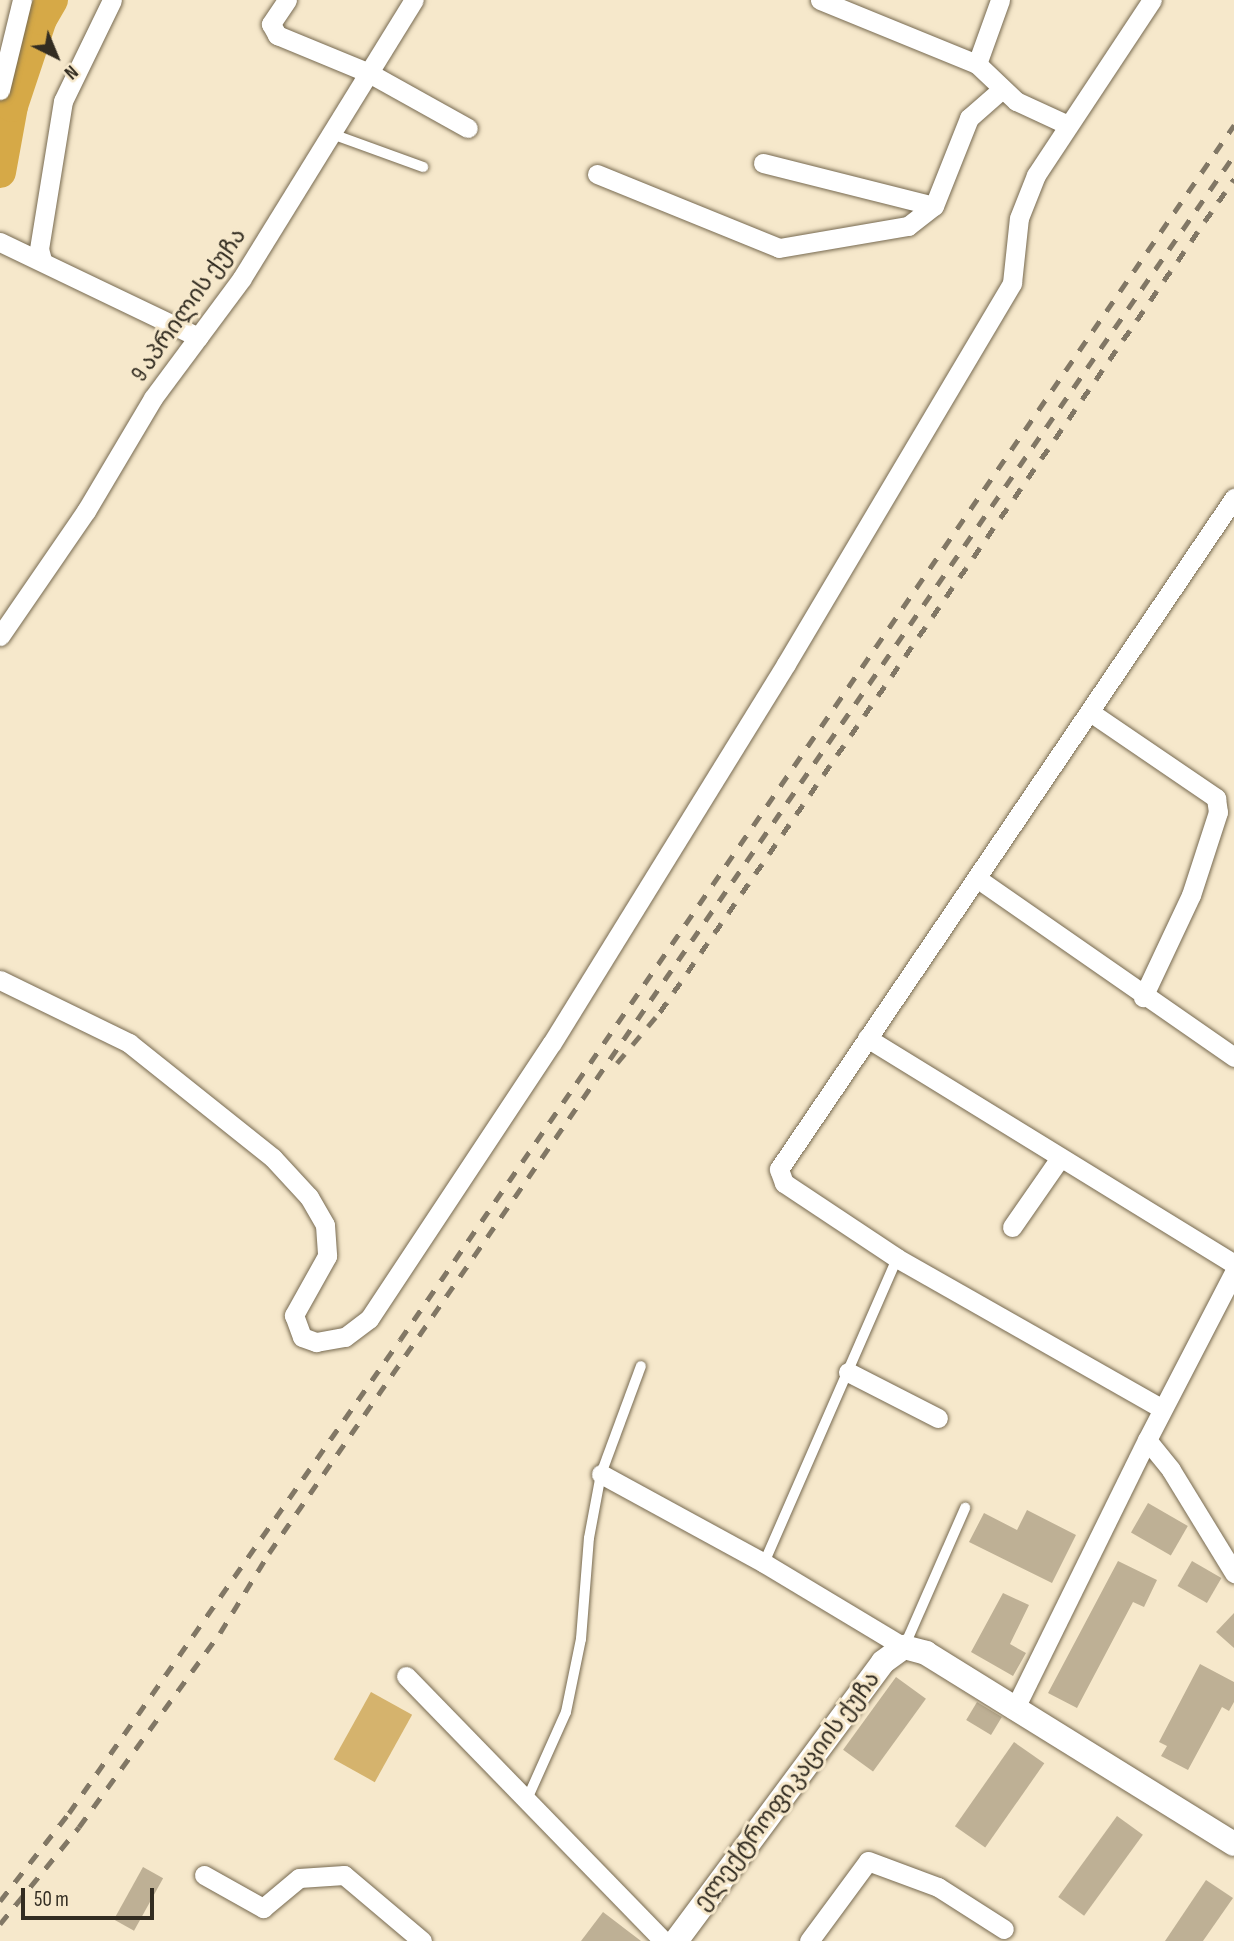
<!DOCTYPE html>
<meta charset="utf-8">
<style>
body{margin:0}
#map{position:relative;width:1234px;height:1941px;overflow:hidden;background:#f6e8cb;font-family:"Sofia Sans Condensed","Noto Sans Georgian",sans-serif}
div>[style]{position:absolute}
.green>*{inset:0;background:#d5b36d;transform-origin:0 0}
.river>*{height:32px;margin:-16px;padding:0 16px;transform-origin:16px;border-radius:16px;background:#d6a947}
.building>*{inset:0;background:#beb095;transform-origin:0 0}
.roads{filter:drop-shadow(0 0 2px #776a51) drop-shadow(0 0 2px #776a51)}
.service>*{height:10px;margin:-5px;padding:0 5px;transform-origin:5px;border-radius:5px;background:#fff}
.minor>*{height:19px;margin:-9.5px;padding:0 9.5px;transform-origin:9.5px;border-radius:9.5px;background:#fff}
.tertiary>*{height:24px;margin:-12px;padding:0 12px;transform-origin:12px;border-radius:12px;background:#fff}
.rail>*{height:5px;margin-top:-2.5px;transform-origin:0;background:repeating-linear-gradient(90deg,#817765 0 12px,transparent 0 24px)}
span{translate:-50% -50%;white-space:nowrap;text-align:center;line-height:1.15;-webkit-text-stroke:6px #f6e8cb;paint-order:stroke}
.street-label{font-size:23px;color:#322c21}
.north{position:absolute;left:21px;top:21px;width:70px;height:70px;-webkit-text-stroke:5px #f6e8cb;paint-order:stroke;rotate:137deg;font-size:19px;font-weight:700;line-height:28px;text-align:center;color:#322c21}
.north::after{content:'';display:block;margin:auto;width:24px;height:32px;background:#322c21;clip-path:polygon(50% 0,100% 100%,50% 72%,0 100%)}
.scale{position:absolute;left:21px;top:1888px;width:133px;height:32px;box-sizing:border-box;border:4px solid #322c21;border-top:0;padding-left:9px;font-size:21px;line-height:24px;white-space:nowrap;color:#322c21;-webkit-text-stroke:5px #f6e8cb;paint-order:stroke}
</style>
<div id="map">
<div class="green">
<i style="left:371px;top:1692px;width:47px;height:77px;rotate:29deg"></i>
</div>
<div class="river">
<i style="left:0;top:172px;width:67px;rotate:-79.7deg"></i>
<i style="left:12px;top:106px;width:92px;rotate:-71.6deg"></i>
<i style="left:41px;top:19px;width:22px;rotate:-60deg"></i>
</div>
<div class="building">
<i style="left:1148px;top:1503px;width:46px;height:34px;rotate:30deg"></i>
<i style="clip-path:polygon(1027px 1510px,1076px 1535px,1052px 1583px,969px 1542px,984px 1513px,1017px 1530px)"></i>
<i style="clip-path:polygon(1118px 1561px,1157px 1580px,1144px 1607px,1133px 1602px,1077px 1708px,1048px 1693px)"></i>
<i style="left:1192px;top:1561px;width:34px;height:29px;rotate:30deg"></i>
<i style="clip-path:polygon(1003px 1593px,1029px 1605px,1010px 1644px,1026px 1653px,1013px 1676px,971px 1652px)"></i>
<i style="clip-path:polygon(1234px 1613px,1234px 1648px,1216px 1632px)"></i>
<i style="clip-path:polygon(1200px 1664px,1234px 1682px,1234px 1702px,1229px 1711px,1222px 1707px,1188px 1770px,1161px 1756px,1167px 1746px,1159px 1742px)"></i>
<i style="left:896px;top:1677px;width:37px;height:90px;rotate:36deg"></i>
<i style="left:977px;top:1702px;width:29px;height:21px;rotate:31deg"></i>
<i style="left:1014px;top:1742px;width:37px;height:103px;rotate:35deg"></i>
<i style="left:1117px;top:1816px;width:32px;height:100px;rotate:36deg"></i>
<i style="left:143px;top:1867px;width:23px;height:60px;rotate:29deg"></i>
<i style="clip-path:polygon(1206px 1880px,1233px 1898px,1203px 1941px,1165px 1941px)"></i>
<i style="clip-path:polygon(603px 1912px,641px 1941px,581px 1941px)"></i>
</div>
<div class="roads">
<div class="service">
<i style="left:332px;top:134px;width:97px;rotate:19.9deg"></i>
<i style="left:764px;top:1563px;width:333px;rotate:-66.4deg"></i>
<i style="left:905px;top:1645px;width:150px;rotate:-66.3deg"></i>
<i style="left:528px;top:1797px;width:93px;rotate:-65.9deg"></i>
<i style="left:566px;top:1712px;width:75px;rotate:-78.4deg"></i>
<i style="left:581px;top:1639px;width:101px;rotate:-85.5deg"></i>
<i style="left:589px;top:1538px;width:65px;rotate:-79.4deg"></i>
<i style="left:601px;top:1474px;width:115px;rotate:-69.7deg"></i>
</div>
<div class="minor">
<i style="left:287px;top:0;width:29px;rotate:124deg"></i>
<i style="left:271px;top:24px;width:13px;rotate:61deg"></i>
<i style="left:277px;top:35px;width:100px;rotate:22.4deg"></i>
<i style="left:369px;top:73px;width:113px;rotate:29.1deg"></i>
<i style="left:820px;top:0;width:170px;rotate:22.2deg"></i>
<i style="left:977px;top:64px;width:54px;rotate:43.5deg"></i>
<i style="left:1016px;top:101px;width:57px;rotate:24.8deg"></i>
<i style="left:977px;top:64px;width:68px;rotate:-70.2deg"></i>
<i style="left:0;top:90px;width:93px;rotate:-76.3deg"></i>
<i style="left:763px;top:163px;width:176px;rotate:14.1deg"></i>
<i style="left:597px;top:174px;width:196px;rotate:22.1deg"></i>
<i style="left:779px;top:248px;width:131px;rotate:-9.7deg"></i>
<i style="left:908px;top:226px;width:33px;rotate:-38deg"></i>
<i style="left:934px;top:206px;width:95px;rotate:-68.3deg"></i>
<i style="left:969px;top:118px;width:43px;rotate:-41.2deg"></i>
<i style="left:0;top:242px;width:220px;rotate:25.6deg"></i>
<i style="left:42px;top:260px;width:11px;rotate:-105deg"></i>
<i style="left:39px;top:249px;width:150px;rotate:-80.8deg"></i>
<i style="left:63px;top:101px;width:112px;rotate:-64.1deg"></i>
<i style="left:0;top:636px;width:152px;rotate:-55.5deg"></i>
<i style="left:86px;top:511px;width:131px;rotate:-59.3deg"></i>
<i style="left:153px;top:398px;width:149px;rotate:-53.4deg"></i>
<i style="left:242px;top:278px;width:327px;rotate:-58.3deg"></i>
<i style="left:1090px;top:712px;width:153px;rotate:34.3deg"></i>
<i style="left:1216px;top:798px;width:14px;rotate:82deg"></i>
<i style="left:1218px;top:812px;width:87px;rotate:108deg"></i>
<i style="left:1191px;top:895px;width:113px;rotate:115.2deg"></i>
<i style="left:978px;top:879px;width:312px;rotate:34.8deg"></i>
<i style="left:0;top:980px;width:144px;rotate:26deg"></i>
<i style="left:129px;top:1043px;width:184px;rotate:38.6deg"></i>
<i style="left:273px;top:1158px;width:53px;rotate:47.3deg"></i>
<i style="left:309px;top:1197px;width:32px;rotate:60deg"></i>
<i style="left:325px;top:1225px;width:31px;rotate:86deg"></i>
<i style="left:327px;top:1256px;width:68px;rotate:119.2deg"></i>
<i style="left:294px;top:1315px;width:23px;rotate:70deg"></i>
<i style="left:302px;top:1337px;width:15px;rotate:20deg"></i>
<i style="left:316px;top:1342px;width:29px;rotate:-10deg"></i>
<i style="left:345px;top:1337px;width:30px;rotate:-37deg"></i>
<i style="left:369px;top:1319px;width:331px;rotate:-56.5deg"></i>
<i style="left:552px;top:1043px;width:445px;rotate:-58.3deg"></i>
<i style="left:786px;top:664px;width:443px;rotate:-59.3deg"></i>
<i style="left:1012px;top:283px;width:65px;rotate:-83.9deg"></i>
<i style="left:1019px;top:218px;width:46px;rotate:-68.4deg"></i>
<i style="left:1036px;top:175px;width:210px;rotate:-56.5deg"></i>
<i style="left:867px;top:1038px;width:431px;rotate:31.6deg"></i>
<i style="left:1012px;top:1227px;width:84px;rotate:-55.2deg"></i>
<i style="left:1234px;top:1272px;width:189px;rotate:117.4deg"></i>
<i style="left:1147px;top:1440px;width:38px;rotate:51deg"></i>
<i style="left:1171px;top:1470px;width:121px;rotate:58.5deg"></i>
<i style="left:848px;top:1372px;width:101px;rotate:27.1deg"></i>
<i style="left:1161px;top:1408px;width:304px;rotate:-150.4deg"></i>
<i style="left:897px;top:1258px;width:136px;rotate:-146.4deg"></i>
<i style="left:784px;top:1183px;width:15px;rotate:-110deg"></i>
<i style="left:779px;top:1169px;width:811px;rotate:-55.86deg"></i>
<i style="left:601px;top:1474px;width:186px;rotate:28.6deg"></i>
<i style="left:764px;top:1563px;width:163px;rotate:31deg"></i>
<i style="left:406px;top:1676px;width:370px;rotate:45.8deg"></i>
<i style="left:1014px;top:1710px;width:301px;rotate:-63.8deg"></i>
<i style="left:204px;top:1875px;width:68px;rotate:29.2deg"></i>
<i style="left:263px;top:1908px;width:47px;rotate:-39.8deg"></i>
<i style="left:299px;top:1878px;width:45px;rotate:-3.8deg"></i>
<i style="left:344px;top:1875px;width:102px;rotate:40.2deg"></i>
<i style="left:809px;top:1941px;width:99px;rotate:-53.6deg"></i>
<i style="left:868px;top:1861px;width:75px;rotate:20.4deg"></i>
<i style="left:938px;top:1887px;width:78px;rotate:32.5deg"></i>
</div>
<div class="tertiary">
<i style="left:676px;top:1941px;width:347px;rotate:-53.4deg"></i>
<i style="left:883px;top:1662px;width:26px;rotate:-36deg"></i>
<i style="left:904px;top:1647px;width:23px;rotate:15deg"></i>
<i style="left:926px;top:1653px;width:362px;rotate:31.8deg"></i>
</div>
</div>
<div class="rail">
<i style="left:617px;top:1063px;width:67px;rotate:-49.9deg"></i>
<i style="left:660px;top:1012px;width:1012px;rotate:-55.43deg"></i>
<i style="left:0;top:1901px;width:112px;rotate:-51.9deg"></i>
<i style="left:69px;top:1813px;width:577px;rotate:-55.02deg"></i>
<i style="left:400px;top:1340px;width:1474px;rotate:-55.53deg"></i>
<i style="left:0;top:1924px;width:125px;rotate:-50.8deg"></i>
<i style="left:79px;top:1827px;width:240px;rotate:-54deg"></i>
<i style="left:220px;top:1633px;width:94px;rotate:-58.5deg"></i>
<i style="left:269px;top:1553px;width:1699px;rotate:-55.38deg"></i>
</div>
<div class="street-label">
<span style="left:189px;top:305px;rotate:-55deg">9 აპრილის ქუჩა</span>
<span style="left:787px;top:1791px;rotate:-53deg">ელექტროფიკაციის ქუჩა</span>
</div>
<div class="north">N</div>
<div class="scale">50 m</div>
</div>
